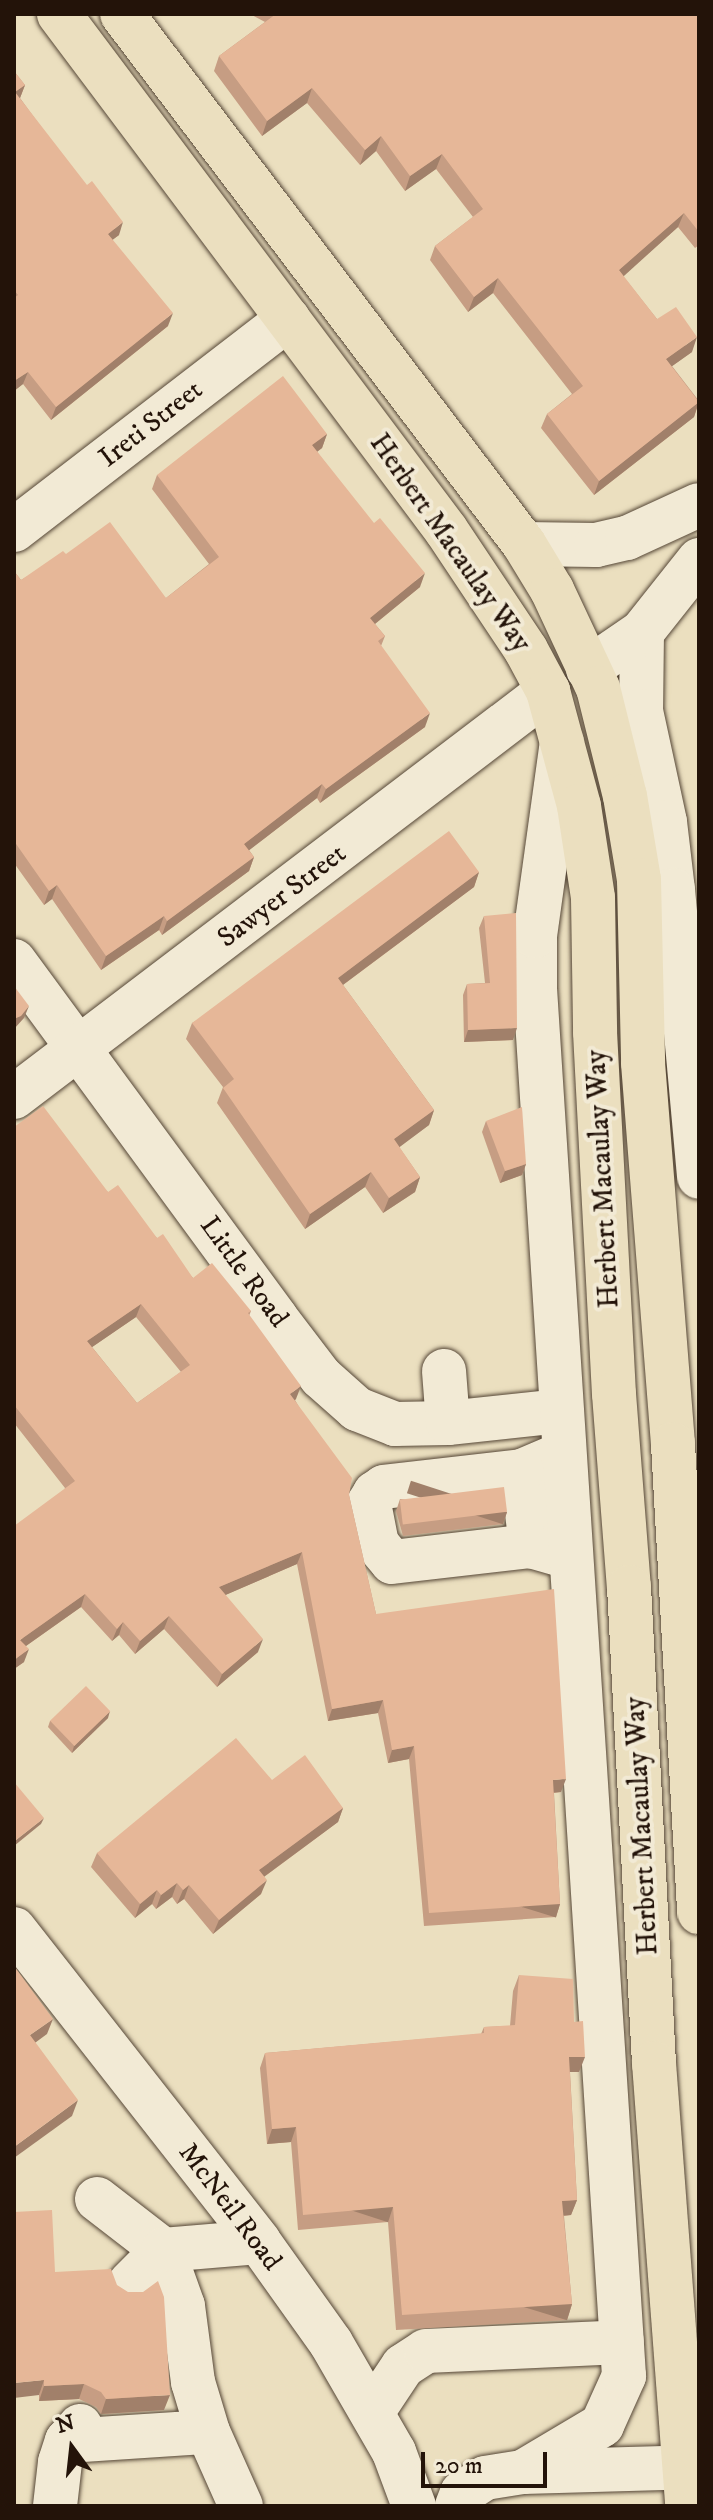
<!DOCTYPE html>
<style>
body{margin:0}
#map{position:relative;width:713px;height:2520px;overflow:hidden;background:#ebdfbf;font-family:"IM FELL DW Pica",serif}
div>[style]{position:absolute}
.roads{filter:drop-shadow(0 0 2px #554636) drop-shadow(0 0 2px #554636)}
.minor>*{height:44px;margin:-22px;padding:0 22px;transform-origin:22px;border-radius:22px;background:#f2ead5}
.highway>*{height:44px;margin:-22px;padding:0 22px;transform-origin:22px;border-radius:22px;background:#ebdfbf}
.wall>*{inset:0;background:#c69d83}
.shaded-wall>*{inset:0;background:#a1806a;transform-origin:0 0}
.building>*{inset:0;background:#e6b798;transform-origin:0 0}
span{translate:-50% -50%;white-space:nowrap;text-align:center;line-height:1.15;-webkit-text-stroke:8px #f2ead5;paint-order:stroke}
.street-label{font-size:28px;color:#231309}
.frame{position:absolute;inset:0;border:16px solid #231309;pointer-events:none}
.north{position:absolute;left:32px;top:2408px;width:80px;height:80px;-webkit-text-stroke:6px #f2ead5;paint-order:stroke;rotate:345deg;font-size:22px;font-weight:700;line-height:32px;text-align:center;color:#231309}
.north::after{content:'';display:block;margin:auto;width:28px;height:36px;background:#231309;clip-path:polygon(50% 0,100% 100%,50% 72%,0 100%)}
.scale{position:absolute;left:421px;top:2452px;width:126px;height:36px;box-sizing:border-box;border:4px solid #231309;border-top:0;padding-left:10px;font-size:24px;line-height:28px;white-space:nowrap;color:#231309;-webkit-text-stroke:6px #f2ead5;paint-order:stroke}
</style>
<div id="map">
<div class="roads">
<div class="minor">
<i style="left:14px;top:530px;width:346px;rotate:-37.6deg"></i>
<i style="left:524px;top:544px;width:72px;rotate:0.8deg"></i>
<i style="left:596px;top:545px;width:32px;rotate:-13deg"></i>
<i style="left:627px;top:538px;width:79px;rotate:-24.6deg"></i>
<i style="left:642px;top:632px;width:79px;rotate:90.7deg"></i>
<i style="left:641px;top:711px;width:114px;rotate:77.8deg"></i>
<i style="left:665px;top:822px;width:68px;rotate:83.3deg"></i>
<i style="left:673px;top:890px;width:288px;rotate:84.8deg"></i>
<i style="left:588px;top:669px;width:65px;rotate:-34.4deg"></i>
<i style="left:642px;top:632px;width:92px;rotate:-51.6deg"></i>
<i style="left:14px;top:961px;width:443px;rotate:53.7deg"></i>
<i style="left:276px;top:1318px;width:74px;rotate:52.7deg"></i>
<i style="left:321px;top:1377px;width:48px;rotate:41.6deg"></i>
<i style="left:357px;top:1409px;width:41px;rotate:21.5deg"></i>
<i style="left:395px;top:1424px;width:53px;rotate:-1.1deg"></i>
<i style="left:448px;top:1423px;width:114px;rotate:-6.1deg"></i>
<i style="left:14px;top:1097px;width:671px;rotate:-37.25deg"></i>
<i style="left:444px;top:1371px;width:52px;rotate:85.6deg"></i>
<i style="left:550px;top:1459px;width:30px;rotate:157deg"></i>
<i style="left:522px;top:1471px;width:76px;rotate:83.2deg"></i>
<i style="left:531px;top:1546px;width:29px;rotate:16deg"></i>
<i style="left:522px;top:1471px;width:139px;rotate:173.4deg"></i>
<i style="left:384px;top:1487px;width:11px;rotate:146deg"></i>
<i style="left:375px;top:1493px;width:12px;rotate:121deg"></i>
<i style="left:369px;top:1503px;width:42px;rotate:79deg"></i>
<i style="left:377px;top:1544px;width:23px;rotate:50deg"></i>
<i style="left:392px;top:1562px;width:140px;rotate:-6.6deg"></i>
<i style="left:14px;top:1929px;width:397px;rotate:51.9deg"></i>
<i style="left:259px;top:2242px;width:124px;rotate:54.5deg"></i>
<i style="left:331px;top:2343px;width:126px;rotate:60deg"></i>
<i style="left:394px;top:2452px;width:58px;rotate:69.7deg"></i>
<i style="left:97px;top:2199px;width:83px;rotate:37.7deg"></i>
<i style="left:163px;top:2250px;width:59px;rotate:70.3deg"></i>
<i style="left:183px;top:2306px;width:77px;rotate:82.5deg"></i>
<i style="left:193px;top:2382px;width:52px;rotate:73.3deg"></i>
<i style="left:208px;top:2432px;width:81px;rotate:66deg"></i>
<i style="left:130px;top:2283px;width:47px;rotate:-45deg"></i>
<i style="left:163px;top:2250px;width:96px;rotate:-4.8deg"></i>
<i style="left:373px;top:2411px;width:54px;rotate:-56.3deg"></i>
<i style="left:403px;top:2366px;width:27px;rotate:-33deg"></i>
<i style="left:426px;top:2351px;width:196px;rotate:-2.6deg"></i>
<i style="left:67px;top:2441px;width:141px;rotate:-3.7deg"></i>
<i style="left:523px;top:2472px;width:92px;rotate:-30.7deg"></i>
<i style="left:602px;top:2425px;width:54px;rotate:-65.8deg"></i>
<i style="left:624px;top:2376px;width:1389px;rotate:-93.67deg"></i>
<i style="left:535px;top:990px;width:54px;rotate:-90deg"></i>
<i style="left:535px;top:936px;width:196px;rotate:-82.1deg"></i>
<i style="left:55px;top:2506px;width:44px;rotate:-83.5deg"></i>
<i style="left:60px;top:2462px;width:22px;rotate:-72deg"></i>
<i style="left:67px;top:2441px;width:20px;rotate:-49deg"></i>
<i style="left:457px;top:2506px;width:14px;rotate:-69deg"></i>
<i style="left:462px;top:2493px;width:27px;rotate:-33deg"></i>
<i style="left:485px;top:2478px;width:38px;rotate:-9deg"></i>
<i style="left:523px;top:2472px;width:176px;rotate:-1.6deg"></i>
</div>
<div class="highway">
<i style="left:59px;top:14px;width:645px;rotate:53.13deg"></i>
<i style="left:446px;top:530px;width:144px;rotate:56.3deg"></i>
<i style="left:526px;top:650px;width:47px;rotate:61.8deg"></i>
<i style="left:548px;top:691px;width:119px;rotate:74.9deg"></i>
<i style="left:579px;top:806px;width:93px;rotate:81.3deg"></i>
<i style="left:593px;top:898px;width:134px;rotate:89.1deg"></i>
<i style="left:595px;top:1032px;width:362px;rotate:87deg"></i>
<i style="left:614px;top:1394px;width:194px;rotate:85.6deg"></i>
<i style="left:629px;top:1587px;width:477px;rotate:87deg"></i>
<i style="left:654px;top:2063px;width:444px;rotate:85.7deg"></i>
<i style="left:122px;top:14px;width:665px;rotate:52.82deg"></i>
<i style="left:524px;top:544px;width:54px;rotate:58.7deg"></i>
<i style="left:552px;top:590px;width:108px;rotate:64.9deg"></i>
<i style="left:598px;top:688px;width:111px;rotate:76deg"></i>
<i style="left:625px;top:796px;width:85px;rotate:80.5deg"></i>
<i style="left:639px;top:880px;width:183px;rotate:88.7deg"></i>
<i style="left:643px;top:1063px;width:382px;rotate:85.5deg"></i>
<i style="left:673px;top:1444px;width:469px;rotate:86.8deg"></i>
</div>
</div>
<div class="wall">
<i style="clip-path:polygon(250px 14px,699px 14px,699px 245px,695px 248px,678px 227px,623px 276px,657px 319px,692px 352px,672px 366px,699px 401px,694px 417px,594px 495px,541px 428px,547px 414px,572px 394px,493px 293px,468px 312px,430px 260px,435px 246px,473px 217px,436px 169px,405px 191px,376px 151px,360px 165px,307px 103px,262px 136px,214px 71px,219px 56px,265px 22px)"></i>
<i style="clip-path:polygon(14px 71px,25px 85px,20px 98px,119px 235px,112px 240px,168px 326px,51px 420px,23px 384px,14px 391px)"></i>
<i style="clip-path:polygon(327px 434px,322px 448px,317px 452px,420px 587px,375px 624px,385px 636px,381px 646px,425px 727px,320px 803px,317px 798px,249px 850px,254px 857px,249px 871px,162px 935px,159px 930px,101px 970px,52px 899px,44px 905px,14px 863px,14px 571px,21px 580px,66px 554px,166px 598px,209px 564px,152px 489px,157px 475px)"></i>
<i style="clip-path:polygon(479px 872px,474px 887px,343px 985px,434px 1110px,429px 1125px,399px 1147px,420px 1177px,415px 1192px,383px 1213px,365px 1187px,305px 1229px,217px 1103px,223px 1087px,186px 1039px,192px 1023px)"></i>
<i style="clip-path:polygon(484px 916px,513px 1040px,464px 1042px,463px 995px,467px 984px,485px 983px,479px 928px)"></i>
<i style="clip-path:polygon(486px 1121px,526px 1164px,522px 1175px,500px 1183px,482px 1132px)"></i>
<i style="clip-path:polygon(evenodd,14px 1127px,108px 1192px,157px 1238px,193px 1278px,251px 1311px,249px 1316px,296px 1399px,295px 1400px,349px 1495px,376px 1614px,561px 1792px,554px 1793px,560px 1904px,556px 1917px,424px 1926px,409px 1759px,388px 1763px,378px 1713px,328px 1721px,297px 1564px,225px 1595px,258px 1652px,217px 1687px,164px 1629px,135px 1654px,119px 1635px,112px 1641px,81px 1607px,26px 1646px,24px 1662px,14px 1669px,65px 1488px,14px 1423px,14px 1127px,136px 1317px,181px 1372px,137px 1403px,92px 1347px,136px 1317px)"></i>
<i style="clip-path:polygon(400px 1499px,507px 1512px,503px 1524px,403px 1536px,396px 1511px)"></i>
<i style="clip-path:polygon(108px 1718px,72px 1753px,48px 1727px,50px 1721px)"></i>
<i style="clip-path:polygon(272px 1780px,343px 1808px,338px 1822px,264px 1877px,261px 1894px,213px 1934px,184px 1899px,177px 1904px,172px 1897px,156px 1909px,152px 1904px,135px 1918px,91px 1867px,97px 1853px)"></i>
<i style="clip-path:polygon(519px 1975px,574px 2022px,579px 2072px,570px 2072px,577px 2200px,571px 2215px,564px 2216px,572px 2304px,567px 2320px,396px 2330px,388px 2222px,298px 2230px,291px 2142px,267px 2144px,260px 2068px,265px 2053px,481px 2034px,484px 2027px,510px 2026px,513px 1991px)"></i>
<i style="clip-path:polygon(55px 2272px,164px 2410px,101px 2414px,96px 2407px,79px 2399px,39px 2401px,39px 2395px)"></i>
</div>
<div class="shaded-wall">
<i style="clip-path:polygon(25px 85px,20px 98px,14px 102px,15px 92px)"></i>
<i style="clip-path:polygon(312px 88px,307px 103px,262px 136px,267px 121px)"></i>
<i style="clip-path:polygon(381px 136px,376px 151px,360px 165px,365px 150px)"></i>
<i style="clip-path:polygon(442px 154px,436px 169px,405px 191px,410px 176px)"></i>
<i style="clip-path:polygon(684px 213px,678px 227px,614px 285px,619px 270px)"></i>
<i style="clip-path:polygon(123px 222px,119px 235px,103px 247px,108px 234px)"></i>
<i style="clip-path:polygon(498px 278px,493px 293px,468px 312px,474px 297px)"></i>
<i style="clip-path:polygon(173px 313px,168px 326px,51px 420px,56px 407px)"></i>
<i style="clip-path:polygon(697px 337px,692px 352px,661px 374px,666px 359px)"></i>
<i style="clip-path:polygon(28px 372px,23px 384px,14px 391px,14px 381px)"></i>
<i style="clip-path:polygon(699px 402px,694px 417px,594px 495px,599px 481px)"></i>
<i style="clip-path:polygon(327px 434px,322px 448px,307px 459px,312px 445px)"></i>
<i style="clip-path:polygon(425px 573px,420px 587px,365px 632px,370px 618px)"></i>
<i style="clip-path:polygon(430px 713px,425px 727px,320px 803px,326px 789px)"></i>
<i style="clip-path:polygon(322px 784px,317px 798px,239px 858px,244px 844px)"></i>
<i style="clip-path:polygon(254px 857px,249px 871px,162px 935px,167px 921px)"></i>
<i style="clip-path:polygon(479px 872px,474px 887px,332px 993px,338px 978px)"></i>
<i style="clip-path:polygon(57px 885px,52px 899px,44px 905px,49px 891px)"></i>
<i style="clip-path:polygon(164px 916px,159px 930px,101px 970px,106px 956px)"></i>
<i style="clip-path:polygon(29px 1006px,24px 1018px,14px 1029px,14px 1019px)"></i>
<i style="clip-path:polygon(517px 1028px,513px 1040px,464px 1042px,468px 1030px)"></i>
<i style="clip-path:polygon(434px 1110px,429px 1125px,389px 1155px,394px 1139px)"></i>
<i style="clip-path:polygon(526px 1164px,522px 1175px,500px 1183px,505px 1171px)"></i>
<i style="clip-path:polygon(371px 1172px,365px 1187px,305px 1229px,310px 1214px)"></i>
<i style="clip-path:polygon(420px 1177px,415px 1192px,383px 1213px,389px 1198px)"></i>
<i style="clip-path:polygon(141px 1304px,136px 1317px,82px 1354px,87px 1341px)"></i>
<i style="clip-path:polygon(301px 1386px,296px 1399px,286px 1407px,290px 1394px)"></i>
<i style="left:507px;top:1512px;width:13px;height:101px;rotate:108deg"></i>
<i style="clip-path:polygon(302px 1552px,297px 1564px,214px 1600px,219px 1587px)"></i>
<i style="clip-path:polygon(85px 1594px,81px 1607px,16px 1653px,20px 1640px)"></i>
<i style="clip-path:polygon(169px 1616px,164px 1629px,135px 1654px,140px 1641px)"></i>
<i style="clip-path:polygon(123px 1622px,119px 1635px,112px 1641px,117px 1629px)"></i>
<i style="clip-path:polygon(263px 1639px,258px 1652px,217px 1687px,222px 1674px)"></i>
<i style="clip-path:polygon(29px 1649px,24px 1662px,14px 1669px,14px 1660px)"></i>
<i style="clip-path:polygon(383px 1700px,378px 1713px,328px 1721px,332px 1709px)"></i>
<i style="clip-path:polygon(110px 1711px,108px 1718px,72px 1753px,74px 1746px)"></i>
<i style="clip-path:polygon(414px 1746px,409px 1759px,388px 1763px,392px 1750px)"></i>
<i style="clip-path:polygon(566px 1779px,561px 1792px,548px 1793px,553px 1780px)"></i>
<i style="clip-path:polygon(343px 1808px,338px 1822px,254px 1884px,259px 1870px)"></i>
<i style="clip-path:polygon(44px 1818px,41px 1824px,14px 1846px,16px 1840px)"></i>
<i style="clip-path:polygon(267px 1880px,261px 1894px,213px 1934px,219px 1920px)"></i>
<i style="clip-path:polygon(177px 1883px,172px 1897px,156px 1909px,161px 1895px)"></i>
<i style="clip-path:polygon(189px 1885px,184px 1899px,177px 1904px,183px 1890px)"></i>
<i style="clip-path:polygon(157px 1890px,152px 1904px,135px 1918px,140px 1904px)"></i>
<i style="left:560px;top:1904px;width:14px;height:131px;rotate:107deg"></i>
<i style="clip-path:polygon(53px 2019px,47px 2034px,24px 2051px,30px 2035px)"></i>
<i style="clip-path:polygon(569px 2057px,585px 2057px,579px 2072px,563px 2072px)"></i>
<i style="clip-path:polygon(78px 2100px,72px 2116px,14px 2158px,14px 2147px)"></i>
<i style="clip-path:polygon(296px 2127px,291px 2142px,267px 2144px,272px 2129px)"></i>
<i style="clip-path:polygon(577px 2200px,571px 2215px,557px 2216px,562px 2201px)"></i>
<i style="left:393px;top:2207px;width:16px;height:90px;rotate:108deg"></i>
<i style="left:572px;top:2304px;width:17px;height:170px;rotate:107deg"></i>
<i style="clip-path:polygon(44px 2380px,39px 2395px,14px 2398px,14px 2383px)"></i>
<i style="clip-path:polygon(84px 2384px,79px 2399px,39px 2401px,44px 2386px)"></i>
<i style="clip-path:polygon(170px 2395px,164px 2410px,101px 2414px,106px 2399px)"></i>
</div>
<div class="building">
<i style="clip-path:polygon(276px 14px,699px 14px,699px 232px,684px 213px,619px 270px,657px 319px,676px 307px,697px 337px,666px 359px,699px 402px,599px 481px,547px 414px,583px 386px,498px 278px,474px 297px,435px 246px,483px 209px,442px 154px,410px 176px,381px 136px,365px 150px,312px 88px,267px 121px,219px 56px)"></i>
<i style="clip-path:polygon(14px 71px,25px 85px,15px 92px,87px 185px,92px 181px,123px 222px,108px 234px,173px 313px,56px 407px,28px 372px,14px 381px,14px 298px,18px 295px,14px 290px)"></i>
<i style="clip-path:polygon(283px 376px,327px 434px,312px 445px,374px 523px,380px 518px,425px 573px,370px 618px,385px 636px,378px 641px,430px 713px,326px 789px,322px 784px,244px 844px,254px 857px,167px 921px,164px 916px,106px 956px,57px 885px,49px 891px,14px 841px,14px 571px,21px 580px,63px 551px,66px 554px,110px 522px,166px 598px,219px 557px,157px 475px)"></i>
<i style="clip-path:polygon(449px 831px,479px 872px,338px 978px,434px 1110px,394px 1139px,420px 1177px,389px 1198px,371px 1172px,310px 1214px,223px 1088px,234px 1079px,192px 1023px)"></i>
<i style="clip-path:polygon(516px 913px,517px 1028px,468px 1030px,467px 984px,490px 983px,484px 916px)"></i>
<i style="clip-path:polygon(14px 986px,29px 1006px,21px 1016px,14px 1019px)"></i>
<i style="clip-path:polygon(evenodd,43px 1106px,108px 1192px,118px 1185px,157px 1238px,163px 1234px,193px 1278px,212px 1263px,251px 1311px,248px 1313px,301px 1386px,290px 1394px,352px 1478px,349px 1495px,376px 1614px,554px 1589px,566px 1779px,553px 1780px,560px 1904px,429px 1913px,414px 1746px,392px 1750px,383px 1700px,332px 1709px,302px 1552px,219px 1587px,263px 1639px,222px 1674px,169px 1616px,140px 1641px,123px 1622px,117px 1629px,85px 1594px,20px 1640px,29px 1649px,14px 1660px,14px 1526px,75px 1481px,14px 1405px,14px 1127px,43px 1106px,141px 1304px,190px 1365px,137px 1403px,87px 1341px,141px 1304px)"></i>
<i style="clip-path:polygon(522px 1107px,526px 1164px,505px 1171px,486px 1121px)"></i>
<i style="left:504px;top:1487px;width:25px;height:105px;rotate:83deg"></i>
<i style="left:86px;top:1686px;width:35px;height:50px;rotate:46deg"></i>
<i style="clip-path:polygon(236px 1738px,272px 1780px,305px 1755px,343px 1808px,259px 1870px,267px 1880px,219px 1920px,189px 1885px,183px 1890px,177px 1883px,161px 1895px,157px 1890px,140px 1904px,97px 1853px)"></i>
<i style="clip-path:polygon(14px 1782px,44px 1818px,16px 1840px,14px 1838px)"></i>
<i style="clip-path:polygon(14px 1966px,53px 2019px,30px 2035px,78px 2100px,14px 2147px)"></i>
<i style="clip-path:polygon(519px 1975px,573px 1979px,574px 2022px,583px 2021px,585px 2057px,569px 2057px,577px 2200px,562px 2201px,572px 2304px,402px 2315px,393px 2207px,303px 2215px,296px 2127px,272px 2129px,265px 2053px,484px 2033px,484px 2027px,515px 2025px)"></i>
<i style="clip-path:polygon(52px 2210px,55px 2272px,111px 2269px,117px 2285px,128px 2292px,143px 2292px,158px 2281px,164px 2297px,170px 2395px,106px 2399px,101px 2392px,84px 2384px,44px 2386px,44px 2380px,14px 2383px,14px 2212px)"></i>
</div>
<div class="street-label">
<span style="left:151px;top:424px;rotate:-38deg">Ireti Street</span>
<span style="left:450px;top:543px;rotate:55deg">Herbert Macaulay Way</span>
<span style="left:282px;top:896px;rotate:-37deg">Sawyer Street</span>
<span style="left:603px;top:1179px;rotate:-93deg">Herbert Macaulay Way</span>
<span style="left:244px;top:1272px;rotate:54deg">Little Road</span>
<span style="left:642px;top:1826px;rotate:-93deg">Herbert Macaulay Way</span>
<span style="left:230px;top:2207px;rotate:53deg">McNeil Road</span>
</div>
<div class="frame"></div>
<div class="north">N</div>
<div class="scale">20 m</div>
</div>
